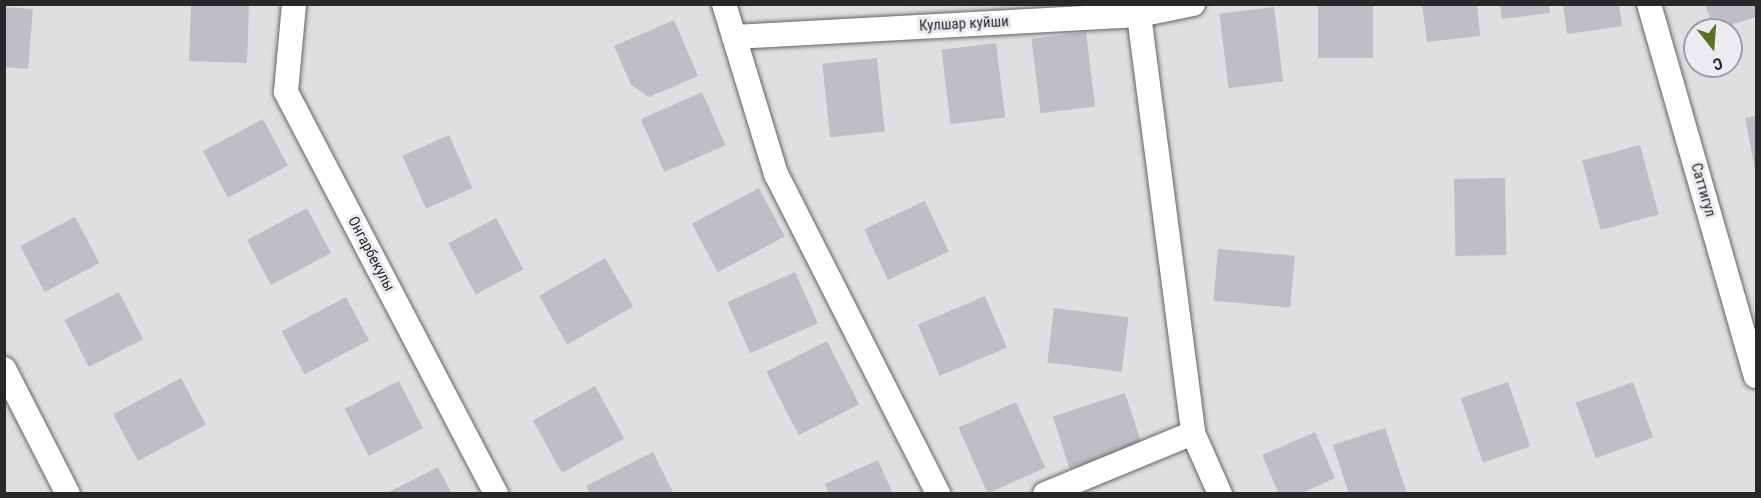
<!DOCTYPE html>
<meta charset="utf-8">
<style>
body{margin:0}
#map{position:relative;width:1761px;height:498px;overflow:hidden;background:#e0dee1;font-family:"Roboto Condensed",sans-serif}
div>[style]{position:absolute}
.building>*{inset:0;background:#c0bec2;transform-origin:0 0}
.roads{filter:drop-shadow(0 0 2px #656467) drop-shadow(0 0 2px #656467)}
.street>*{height:24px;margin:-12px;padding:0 12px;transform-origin:12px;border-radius:12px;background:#fff}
span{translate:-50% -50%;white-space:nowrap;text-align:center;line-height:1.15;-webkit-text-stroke:6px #edebef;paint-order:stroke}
.street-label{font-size:15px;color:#282729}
.frame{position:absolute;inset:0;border:6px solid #282729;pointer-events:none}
.north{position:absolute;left:1683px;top:18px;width:60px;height:60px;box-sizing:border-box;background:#edebef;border:2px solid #9e9da0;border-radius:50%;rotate:163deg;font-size:16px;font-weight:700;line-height:24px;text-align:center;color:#282729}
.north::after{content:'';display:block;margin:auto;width:21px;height:27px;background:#5a7224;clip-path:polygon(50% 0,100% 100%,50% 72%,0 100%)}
</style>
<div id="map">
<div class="building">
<i style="left:191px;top:4px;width:58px;height:57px;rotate:2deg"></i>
<i style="left:1318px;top:4px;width:55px;height:54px"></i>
<i style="clip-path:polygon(1422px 4px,1477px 4px,1480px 36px,1427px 42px)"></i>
<i style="clip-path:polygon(1500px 4px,1549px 4px,1550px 13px,1502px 19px)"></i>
<i style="clip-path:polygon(1563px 4px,1619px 4px,1622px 26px,1567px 34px)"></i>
<i style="clip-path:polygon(1705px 4px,1756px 4px,1756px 17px,1714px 30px)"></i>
<i style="clip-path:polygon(4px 7px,33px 9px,28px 69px,4px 67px)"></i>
<i style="left:1274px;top:7px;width:75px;height:55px;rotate:83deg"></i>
<i style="clip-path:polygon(674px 20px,698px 76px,649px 97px,631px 85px,614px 46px)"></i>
<i style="left:1086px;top:32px;width:75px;height:55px;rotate:83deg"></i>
<i style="left:996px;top:43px;width:75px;height:55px;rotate:83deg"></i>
<i style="left:877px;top:58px;width:74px;height:55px;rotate:84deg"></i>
<i style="left:702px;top:92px;width:58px;height:67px;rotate:66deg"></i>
<i style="clip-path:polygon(1756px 116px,1756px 169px,1755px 169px,1745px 118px)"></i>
<i style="left:263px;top:119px;width:53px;height:68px;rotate:62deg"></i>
<i style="left:449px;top:135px;width:58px;height:51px;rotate:66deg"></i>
<i style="left:1640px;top:145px;width:72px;height:60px;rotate:75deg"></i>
<i style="left:1505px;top:178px;width:77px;height:51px;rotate:89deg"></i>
<i style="left:759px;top:188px;width:55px;height:76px;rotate:62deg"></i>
<i style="left:925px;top:201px;width:56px;height:67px;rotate:65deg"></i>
<i style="left:307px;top:208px;width:51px;height:68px;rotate:62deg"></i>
<i style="left:75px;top:217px;width:52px;height:62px;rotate:62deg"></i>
<i style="left:496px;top:218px;width:58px;height:54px;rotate:62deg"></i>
<i style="left:1218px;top:249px;width:77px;height:52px;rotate:5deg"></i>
<i style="left:605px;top:258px;width:56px;height:76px;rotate:60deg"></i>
<i style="left:795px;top:272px;width:56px;height:74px;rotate:66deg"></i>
<i style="left:119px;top:292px;width:53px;height:61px;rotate:63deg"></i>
<i style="left:985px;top:296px;width:56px;height:73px;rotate:67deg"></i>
<i style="left:346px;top:297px;width:49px;height:73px;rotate:62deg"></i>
<i style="left:1054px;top:308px;width:75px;height:55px;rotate:7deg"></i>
<i style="left:827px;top:341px;width:71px;height:68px;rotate:63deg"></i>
<i style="left:181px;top:378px;width:53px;height:77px;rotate:62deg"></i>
<i style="left:399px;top:381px;width:53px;height:61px;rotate:63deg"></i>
<i style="left:1508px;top:382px;width:68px;height:50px;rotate:71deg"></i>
<i style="left:1633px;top:382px;width:59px;height:61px;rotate:70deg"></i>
<i style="left:595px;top:386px;width:60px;height:71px;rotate:61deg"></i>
<i style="left:1125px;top:393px;width:55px;height:76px;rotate:72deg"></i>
<i style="left:1016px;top:402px;width:72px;height:63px;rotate:66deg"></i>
<i style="clip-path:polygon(1385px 428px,1407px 494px,1349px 494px,1333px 445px)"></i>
<i style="clip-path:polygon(1315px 432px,1335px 478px,1300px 494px,1279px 494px,1262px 455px)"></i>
<i style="clip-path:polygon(653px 452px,674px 494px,590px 494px,586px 486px)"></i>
<i style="clip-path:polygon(878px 460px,893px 494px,829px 494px,825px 484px)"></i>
<i style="clip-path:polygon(438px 467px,452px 494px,385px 494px)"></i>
</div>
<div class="roads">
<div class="street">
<i style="left:294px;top:4px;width:88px;rotate:95.2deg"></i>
<i style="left:286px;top:92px;width:454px;rotate:62.4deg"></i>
<i style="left:724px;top:4px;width:178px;rotate:73deg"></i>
<i style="left:776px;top:174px;width:359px;rotate:63.1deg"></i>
<i style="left:1649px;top:4px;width:387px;rotate:74deg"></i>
<i style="left:1139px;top:15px;width:421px;rotate:82.6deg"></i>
<i style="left:1193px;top:433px;width:67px;rotate:66.1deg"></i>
<i style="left:734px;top:37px;width:406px;rotate:-3.1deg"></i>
<i style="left:1139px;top:15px;width:55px;rotate:-11.5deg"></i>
<i style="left:4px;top:369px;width:140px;rotate:62.9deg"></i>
<i style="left:1045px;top:494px;width:160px;rotate:-22.4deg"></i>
</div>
</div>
<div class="street-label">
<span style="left:964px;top:24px;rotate:-3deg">Кулшар куйши</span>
<span style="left:1703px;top:190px;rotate:74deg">Саттигул</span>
<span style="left:371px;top:254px;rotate:62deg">Онгарбекулы</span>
</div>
<div class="frame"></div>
<div class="north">С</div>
</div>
